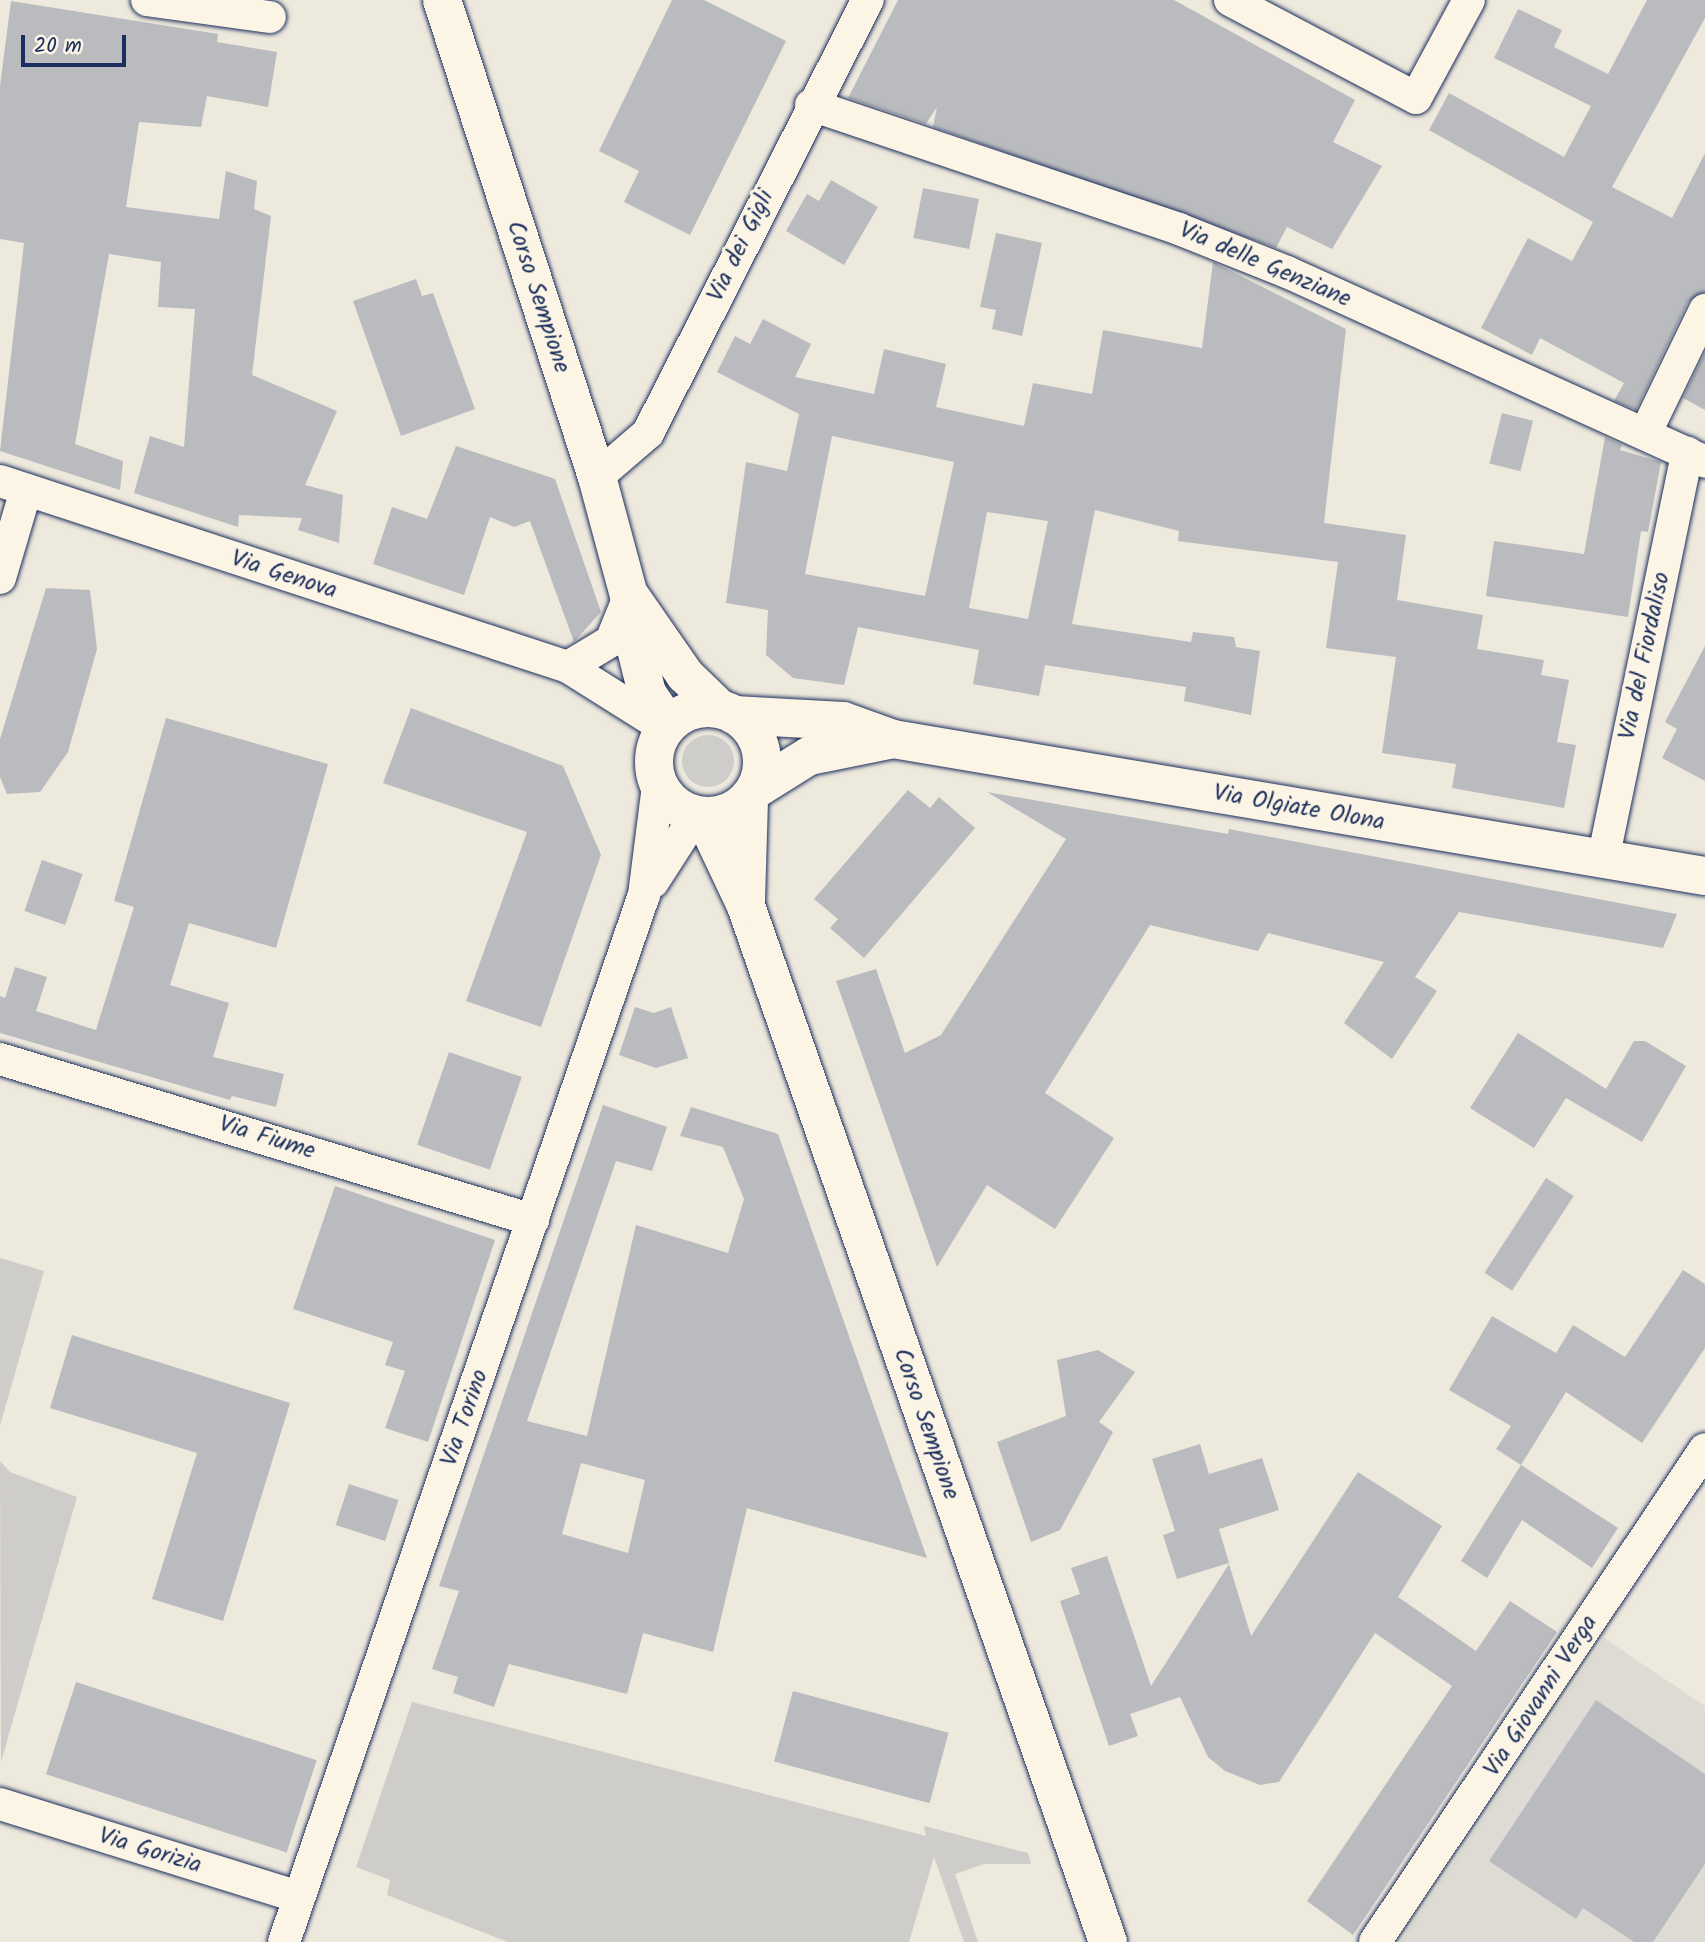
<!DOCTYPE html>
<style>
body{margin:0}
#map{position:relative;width:1705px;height:1942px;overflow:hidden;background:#eee9dd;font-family:Kalam,sans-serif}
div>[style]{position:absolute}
.built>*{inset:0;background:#dedbd4}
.green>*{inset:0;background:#cfcdca}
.round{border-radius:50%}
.building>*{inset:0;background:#babbbe;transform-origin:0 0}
.roads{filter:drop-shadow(0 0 2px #1b2f5e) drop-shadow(0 0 2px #1b2f5e)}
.street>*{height:32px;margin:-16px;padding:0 16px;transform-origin:16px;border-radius:16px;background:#fcf5e5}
.secondary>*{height:38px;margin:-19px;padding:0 19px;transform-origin:19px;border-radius:19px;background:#fcf5e5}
.primary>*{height:38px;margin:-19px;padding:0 19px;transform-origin:19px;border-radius:19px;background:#fcf5e5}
.primary>.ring{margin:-19px;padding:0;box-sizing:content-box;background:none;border:38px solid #fcf5e5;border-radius:50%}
span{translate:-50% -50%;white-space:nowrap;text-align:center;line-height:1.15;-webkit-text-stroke:6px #fcf5e5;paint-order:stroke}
.street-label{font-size:24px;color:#1b2f5e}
.scale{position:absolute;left:21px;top:35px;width:105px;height:32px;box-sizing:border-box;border:4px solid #1b2f5e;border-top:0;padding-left:9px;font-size:21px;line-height:24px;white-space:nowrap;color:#1b2f5e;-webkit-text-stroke:5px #fcf5e5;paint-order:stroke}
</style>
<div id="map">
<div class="built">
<i style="clip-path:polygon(1604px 1638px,1705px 1706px,1705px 1942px,1400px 1942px)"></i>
</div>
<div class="green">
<i class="round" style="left:682px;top:735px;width:52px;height:52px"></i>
<i style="clip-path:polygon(0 1258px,44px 1271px,0 1426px)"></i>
<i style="clip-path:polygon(0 1461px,10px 1472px,77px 1497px,1px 1762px)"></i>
<i style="clip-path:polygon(412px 1702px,926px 1836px,924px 1826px,1028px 1853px,1031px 1864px,984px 1864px,955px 1874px,978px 1942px,964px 1942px,934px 1857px,909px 1942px,508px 1942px,387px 1895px,390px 1880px,356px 1867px)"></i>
</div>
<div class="building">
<i style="clip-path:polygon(672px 0,704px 0,786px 41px,690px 235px,624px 202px,639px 171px,599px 151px)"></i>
<i style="clip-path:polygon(898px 0,1174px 0,1355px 100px,1333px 142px,1382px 166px,1332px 249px,1287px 227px,1276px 248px,933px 127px,937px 107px,926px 124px,848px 98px)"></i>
<i style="clip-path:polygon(1647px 0,1705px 0,1705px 18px,1612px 187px,1672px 218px,1705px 153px,1705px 292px,1688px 302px,1636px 410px,1614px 401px,1624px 383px,1540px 338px,1532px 355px,1481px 328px,1528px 238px,1572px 261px,1593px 222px,1429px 130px,1449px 93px,1564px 157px,1591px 106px,1494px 58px,1518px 9px,1562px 30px,1554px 47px,1608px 74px)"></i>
<i style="clip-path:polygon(11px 1px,218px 34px,217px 42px,277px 52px,268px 107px,207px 96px,201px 127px,139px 122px,126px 207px,219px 219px,226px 171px,257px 181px,254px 209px,271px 216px,252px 375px,337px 411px,305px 485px,343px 495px,339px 543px,298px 530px,302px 518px,239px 515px,238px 527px,134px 493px,150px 436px,184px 447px,195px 309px,158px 307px,161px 262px,109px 254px,75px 444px,123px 461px,120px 490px,0 451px,24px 243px,0 239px,0 86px)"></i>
<i style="clip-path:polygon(831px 180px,878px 207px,844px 265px,786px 231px,807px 194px,819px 201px)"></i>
<i style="left:923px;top:188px;width:57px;height:51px;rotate:11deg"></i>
<i style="clip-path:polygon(996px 233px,1042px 243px,1022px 336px,992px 329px,996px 310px,980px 307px)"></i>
<i style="clip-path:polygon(evenodd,1213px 262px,1346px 329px,1324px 523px,1406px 535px,1397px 600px,1483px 615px,1477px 649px,1544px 660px,1541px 675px,1569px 680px,1557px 742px,1576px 745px,1564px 808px,1452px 788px,1456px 764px,1382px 753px,1396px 657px,1326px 648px,1338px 562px,1178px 541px,1179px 531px,1095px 510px,1072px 624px,1191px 642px,1193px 632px,1234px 637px,1236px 647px,1260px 651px,1251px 715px,1184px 701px,1186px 687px,1045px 665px,1039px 696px,973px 684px,979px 650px,858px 627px,844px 685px,793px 678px,766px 655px,768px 610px,726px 603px,746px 462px,787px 471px,799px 414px,717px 372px,735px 336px,750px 344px,763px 319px,811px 344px,795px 377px,874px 394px,884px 349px,946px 364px,936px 407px,1024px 426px,1033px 383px,1092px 394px,1103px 330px,1202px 348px,1213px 262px,832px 436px,954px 462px,925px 596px,805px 574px,832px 436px,1213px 262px,987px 512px,1048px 521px,1028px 619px,969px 608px,987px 512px)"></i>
<i style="clip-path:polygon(416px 279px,422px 296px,433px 293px,475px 409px,401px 436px,353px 301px)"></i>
<i style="clip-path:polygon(1705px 352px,1705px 410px,1683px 398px)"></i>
<i style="left:1502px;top:413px;width:32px;height:52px;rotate:14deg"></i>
<i style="clip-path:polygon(1605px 437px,1622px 445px,1620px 450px,1661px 462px,1648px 532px,1641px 531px,1628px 617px,1486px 596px,1494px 541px,1584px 554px)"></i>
<i style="clip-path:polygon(456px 446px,555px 479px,601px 612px,574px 642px,530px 521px,514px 527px,490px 517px,464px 595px,373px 564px,392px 507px,427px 519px)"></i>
<i style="clip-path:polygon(46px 588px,90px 590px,97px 649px,68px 752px,40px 792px,7px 794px,0 777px,0 739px)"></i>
<i style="clip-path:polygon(1705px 646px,1705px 781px,1662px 758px,1677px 729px,1665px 722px)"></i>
<i style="clip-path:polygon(411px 708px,563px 766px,601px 855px,541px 1027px,466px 1001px,527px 832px,383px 783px)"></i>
<i style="clip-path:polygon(166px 718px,328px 764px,276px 948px,189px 923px,170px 985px,229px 1003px,213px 1057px,284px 1074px,276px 1107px,232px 1096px,230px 1100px,0 1033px,0 996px,5px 998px,15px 967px,47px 977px,36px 1011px,96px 1030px,134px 907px,114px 901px)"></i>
<i style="clip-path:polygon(908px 790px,930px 808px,939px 797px,975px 828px,864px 958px,830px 928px,838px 919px,814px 899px)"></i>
<i style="clip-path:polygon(987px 792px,1228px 834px,1229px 829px,1677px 914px,1663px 948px,1459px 912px,1415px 977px,1437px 991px,1392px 1059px,1344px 1023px,1384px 962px,1268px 933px,1258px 951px,1150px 925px,1045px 1093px,1114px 1138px,1055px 1229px,987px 1185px,937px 1267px,836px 981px,876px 969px,905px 1053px,941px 1035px,1066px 839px)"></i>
<i style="left:42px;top:860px;width:43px;height:54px;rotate:19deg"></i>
<i style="clip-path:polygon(635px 1007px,654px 1013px,671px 1007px,688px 1058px,656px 1068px,619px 1055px)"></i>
<i style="clip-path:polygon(1518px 1033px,1606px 1089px,1634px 1041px,1645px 1041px,1686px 1066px,1642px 1142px,1566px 1098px,1534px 1148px,1470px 1108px)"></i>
<i style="left:449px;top:1052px;width:77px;height:98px;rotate:19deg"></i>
<i style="clip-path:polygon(evenodd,603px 1105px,667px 1127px,652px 1171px,616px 1161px,527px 1421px,587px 1436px,636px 1225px,728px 1253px,744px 1199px,723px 1147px,680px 1136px,691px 1107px,778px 1134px,927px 1558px,747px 1508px,713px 1652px,643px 1633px,627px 1694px,509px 1664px,494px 1707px,453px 1693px,458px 1677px,432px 1669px,459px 1591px,439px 1586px,603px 1105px,581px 1463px,645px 1480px,628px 1553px,562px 1534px,581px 1463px)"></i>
<i style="left:1546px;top:1178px;width:33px;height:113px;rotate:33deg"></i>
<i style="clip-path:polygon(335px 1186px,495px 1240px,428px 1442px,385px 1428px,405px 1371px,385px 1365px,393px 1342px,293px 1309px)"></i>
<i style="clip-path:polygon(1683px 1270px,1705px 1284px,1705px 1348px,1642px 1443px,1566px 1392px,1521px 1465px,1496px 1449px,1511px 1426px,1449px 1390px,1492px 1316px,1556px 1353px,1573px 1325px,1625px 1357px)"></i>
<i style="clip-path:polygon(72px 1335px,290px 1403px,223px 1621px,152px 1599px,197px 1453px,50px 1408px)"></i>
<i style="clip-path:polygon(1098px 1350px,1135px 1372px,1099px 1422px,1113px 1432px,1060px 1530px,1031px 1542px,997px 1442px,1066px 1416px,1057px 1360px)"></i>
<i style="clip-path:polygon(1200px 1444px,1209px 1474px,1262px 1458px,1279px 1510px,1219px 1529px,1229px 1563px,1177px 1579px,1163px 1535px,1175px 1531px,1152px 1459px)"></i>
<i style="clip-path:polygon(1521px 1465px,1618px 1528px,1592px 1568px,1522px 1520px,1487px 1578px,1461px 1561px)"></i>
<i style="clip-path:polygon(1358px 1472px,1442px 1526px,1398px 1597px,1476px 1651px,1510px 1601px,1557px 1632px,1353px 1935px,1307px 1901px,1452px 1686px,1375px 1633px,1279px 1782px,1260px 1785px,1225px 1771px,1208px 1757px,1180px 1697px,1130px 1714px,1138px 1736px,1109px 1746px,1060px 1601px,1080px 1594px,1071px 1568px,1107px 1556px,1151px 1686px,1229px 1564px,1251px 1636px)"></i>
<i style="left:349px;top:1484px;width:52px;height:43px;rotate:18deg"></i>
<i style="left:76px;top:1682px;width:253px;height:97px;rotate:18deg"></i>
<i style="left:793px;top:1691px;width:161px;height:73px;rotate:15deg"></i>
<i style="clip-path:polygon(1596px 1700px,1705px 1774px,1705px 1864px,1653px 1942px,1634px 1942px,1583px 1908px,1576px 1919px,1489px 1861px)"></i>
</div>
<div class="roads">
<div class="street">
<i style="left:147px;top:0;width:124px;rotate:7.9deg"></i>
<i style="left:1230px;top:0;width:210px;rotate:27.8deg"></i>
<i style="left:1416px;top:98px;width:111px;rotate:-61.6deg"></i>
<i style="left:811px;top:105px;width:388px;rotate:18.6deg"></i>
<i style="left:1179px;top:229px;width:116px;rotate:21.7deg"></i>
<i style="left:1287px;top:272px;width:459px;rotate:24.4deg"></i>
<i style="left:1645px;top:434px;width:138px;rotate:-64.2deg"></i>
<i style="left:597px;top:477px;width:67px;rotate:-40.8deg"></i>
<i style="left:648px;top:433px;width:486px;rotate:-63.1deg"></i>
<i style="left:0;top:481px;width:598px;rotate:18.13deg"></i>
<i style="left:568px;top:667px;width:115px;rotate:32.2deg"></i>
<i style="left:0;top:578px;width:92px;rotate:-73.5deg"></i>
<i style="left:568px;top:667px;width:50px;rotate:-31.2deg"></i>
<i style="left:611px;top:641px;width:48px;rotate:-67.8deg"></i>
<i style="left:1603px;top:860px;width:416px;rotate:-78.3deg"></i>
<i style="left:653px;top:882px;width:80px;rotate:-57.3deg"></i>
<i style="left:0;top:1059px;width:557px;rotate:16.81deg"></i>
<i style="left:0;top:1804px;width:313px;rotate:17.3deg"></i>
<i style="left:284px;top:1942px;width:1107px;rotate:-71.03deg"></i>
<i style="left:644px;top:895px;width:110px;rotate:-82.7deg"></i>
<i style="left:1375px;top:1942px;width:593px;rotate:-56.2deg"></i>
</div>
<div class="secondary">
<i style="left:734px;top:715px;width:109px;rotate:3.2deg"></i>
<i style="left:843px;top:721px;width:53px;rotate:19.8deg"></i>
<i style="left:893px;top:739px;width:823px;rotate:9.58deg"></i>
<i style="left:756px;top:789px;width:62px;rotate:-31.9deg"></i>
<i style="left:809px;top:756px;width:82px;rotate:-11.3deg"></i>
</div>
<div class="primary">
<i style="left:442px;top:0;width:502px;rotate:72deg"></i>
<i style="left:597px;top:477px;width:123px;rotate:74.9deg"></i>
<i style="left:629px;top:596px;width:37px;rotate:85deg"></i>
<i style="left:632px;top:633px;width:62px;rotate:76deg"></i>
<i style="left:647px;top:693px;width:37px;rotate:56deg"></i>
<i style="left:631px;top:597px;width:95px;rotate:55.3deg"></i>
<i style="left:685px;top:675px;width:49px;rotate:44.2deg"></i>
<i class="ring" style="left:654px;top:708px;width:70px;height:70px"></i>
<i style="left:704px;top:817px;width:98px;rotate:64.7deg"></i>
<i style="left:746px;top:906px;width:1097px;rotate:70.74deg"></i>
<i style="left:746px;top:901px;width:103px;rotate:-88.3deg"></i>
</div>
</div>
<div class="street-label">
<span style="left:741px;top:246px;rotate:-64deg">Via dei Gigli</span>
<span style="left:1265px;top:265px;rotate:23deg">Via delle Genziane</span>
<span style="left:538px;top:297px;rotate:72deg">Corso Sempione</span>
<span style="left:284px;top:575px;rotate:18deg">Via Genova</span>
<span style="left:1645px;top:656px;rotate:-78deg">Via del Fiordaliso</span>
<span style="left:1299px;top:808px;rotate:10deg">Via Olgiate Olona</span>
<span style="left:267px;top:1138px;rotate:17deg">Via Fiume</span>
<span style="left:465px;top:1418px;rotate:-71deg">Via Torino</span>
<span style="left:926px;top:1424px;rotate:71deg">Corso Sempione</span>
<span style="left:1541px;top:1696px;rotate:-57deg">Via Giovanni Verga</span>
<span style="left:150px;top:1851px;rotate:17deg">Via Gorizia</span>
</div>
<div class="scale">20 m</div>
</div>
